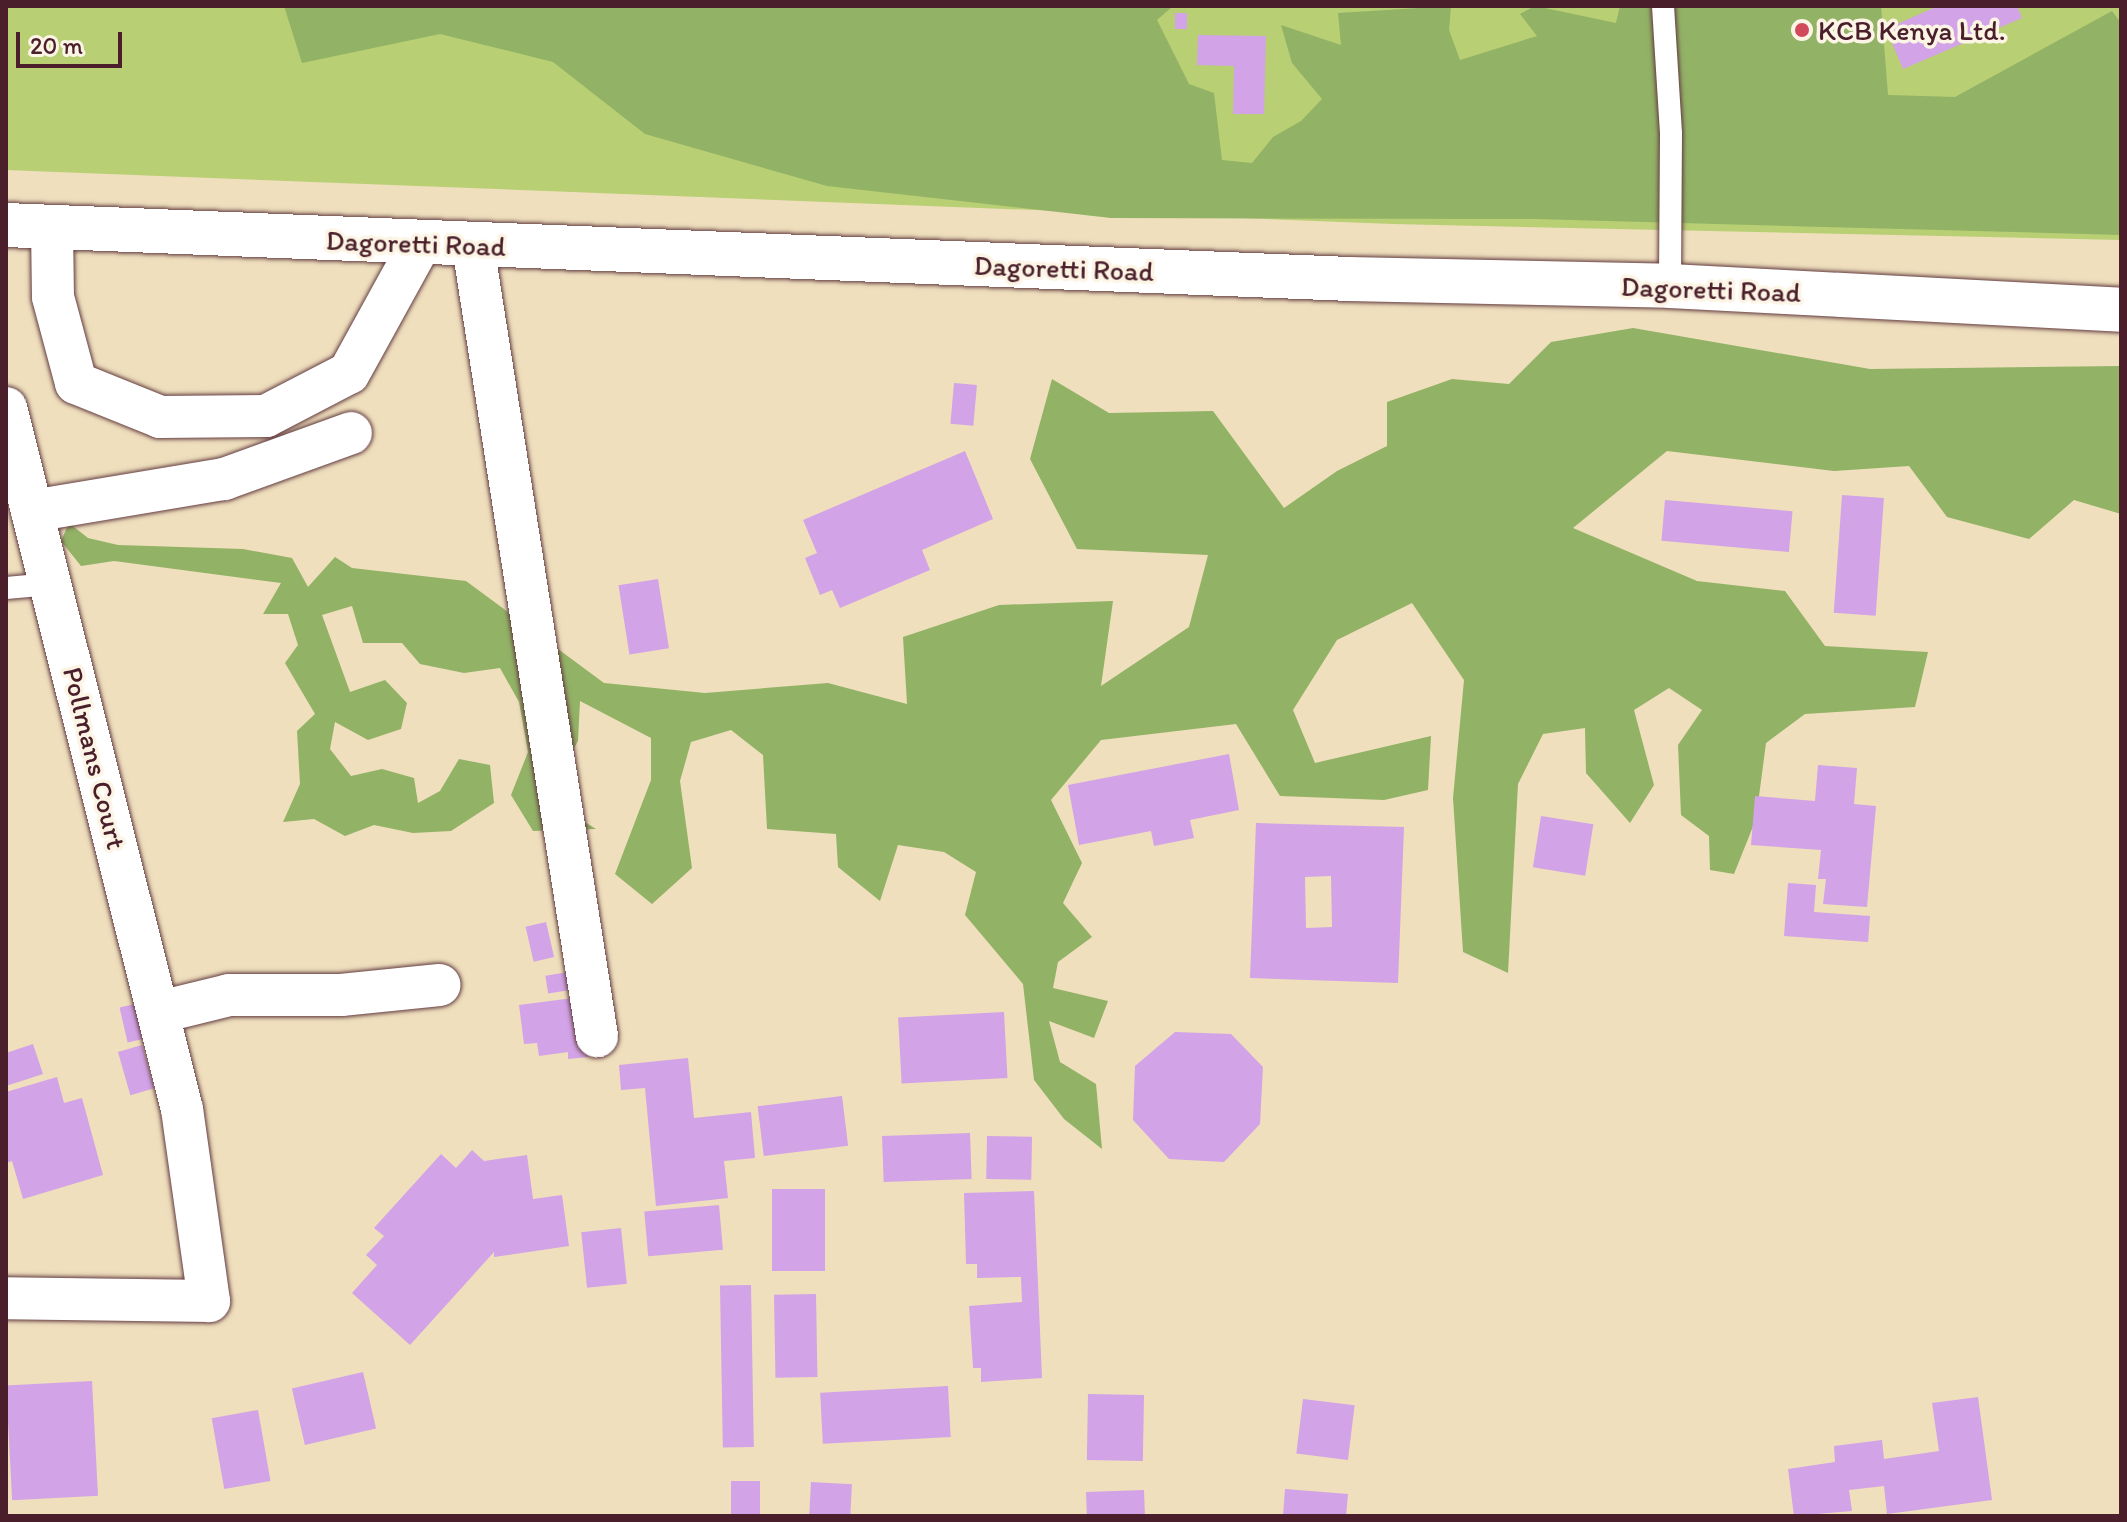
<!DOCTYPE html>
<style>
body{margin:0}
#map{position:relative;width:2127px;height:1522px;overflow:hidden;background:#efdfbd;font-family:Itim,sans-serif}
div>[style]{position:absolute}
.green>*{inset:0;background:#b8cf74}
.forest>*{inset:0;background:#92b266}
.building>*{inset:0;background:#d2a3e6;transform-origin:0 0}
.roads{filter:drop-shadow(0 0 2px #633c41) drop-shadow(0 0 2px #633c41)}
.lane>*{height:22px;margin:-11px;padding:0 11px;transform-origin:11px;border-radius:11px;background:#fff}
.street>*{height:42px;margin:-21px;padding:0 21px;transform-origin:21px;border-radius:21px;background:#fff}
.secondary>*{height:44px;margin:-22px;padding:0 22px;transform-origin:22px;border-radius:22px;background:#fff}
.dots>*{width:22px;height:22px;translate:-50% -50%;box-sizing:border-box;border:4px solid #fcf5e5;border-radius:50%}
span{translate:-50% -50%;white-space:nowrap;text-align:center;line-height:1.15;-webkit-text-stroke:7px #fcf5e5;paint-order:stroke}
.poi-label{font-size:28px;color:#4a1f2b}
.left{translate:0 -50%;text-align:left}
.street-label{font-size:28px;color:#4a1f2b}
.frame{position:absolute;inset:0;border:8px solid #4a1f2b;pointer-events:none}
.scale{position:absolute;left:16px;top:32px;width:106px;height:36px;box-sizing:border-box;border:4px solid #4a1f2b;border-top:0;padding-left:10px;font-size:24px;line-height:28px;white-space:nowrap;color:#4a1f2b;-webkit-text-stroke:6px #fcf5e5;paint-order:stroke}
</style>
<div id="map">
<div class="green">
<i style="clip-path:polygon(6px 6px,2121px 6px,2121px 240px,1393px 224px,6px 170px)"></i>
</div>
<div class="forest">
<i style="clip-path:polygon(284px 6px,1173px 6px,1157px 20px,1189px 84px,1214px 93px,1222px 160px,1252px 163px,1273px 137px,1301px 121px,1322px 99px,1292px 63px,1281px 25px,1341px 45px,1338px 13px,1451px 6px,1449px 30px,1460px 60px,1537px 36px,1520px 14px,1535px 6px,1616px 23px,1620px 6px,1881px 6px,1888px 95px,1955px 97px,2112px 11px,2121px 23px,2121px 235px,1535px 219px,1111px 218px,827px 186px,645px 134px,553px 62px,440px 34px,302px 63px)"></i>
<i style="clip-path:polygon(1633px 328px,1870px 369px,2121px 366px,2121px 514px,2074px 500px,2029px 539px,1947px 517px,1909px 466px,1834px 471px,1667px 451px,1573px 528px,1697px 581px,1785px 591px,1825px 646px,1928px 652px,1915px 707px,1805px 714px,1766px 743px,1756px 819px,1734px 874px,1710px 870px,1709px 836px,1681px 815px,1678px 745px,1702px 710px,1669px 688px,1634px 710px,1654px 785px,1630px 823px,1586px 773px,1585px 728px,1543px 734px,1518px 784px,1508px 973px,1463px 952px,1453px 798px,1464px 680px,1412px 603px,1337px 640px,1293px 710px,1315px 763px,1431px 736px,1428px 790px,1384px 800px,1280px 796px,1236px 724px,1101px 740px,1051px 800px,1082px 863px,1063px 903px,1092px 937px,1058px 962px,1053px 988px,1108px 1001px,1094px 1038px,1049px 1021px,1060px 1062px,1096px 1084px,1102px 1149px,1064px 1119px,1034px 1080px,1023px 984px,965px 915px,976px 872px,944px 852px,898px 845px,880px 901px,838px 867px,836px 834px,767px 829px,763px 755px,731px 730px,691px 742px,680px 781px,692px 868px,652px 904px,615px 874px,651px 780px,651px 738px,580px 701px,578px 741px,546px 798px,596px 829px,533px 831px,511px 795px,528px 752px,519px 702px,500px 668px,464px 673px,420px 664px,402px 643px,363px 643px,352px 606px,322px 615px,350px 692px,385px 680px,407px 703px,401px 729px,368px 740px,335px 722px,330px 749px,351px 776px,382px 769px,414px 778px,418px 803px,440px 791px,459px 759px,490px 765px,494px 803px,451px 831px,413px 833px,374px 825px,345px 836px,314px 819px,283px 822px,300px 784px,297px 731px,315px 714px,285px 663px,298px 645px,288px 614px,263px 614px,281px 583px,114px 561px,81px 566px,61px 541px,69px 523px,88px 538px,118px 545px,243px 549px,292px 558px,308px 587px,335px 557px,352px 568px,466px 581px,604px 683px,705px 693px,828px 683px,907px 704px,903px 637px,999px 605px,1113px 601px,1101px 686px,1189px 627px,1208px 555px,1077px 549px,1030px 459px,1052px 379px,1109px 413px,1213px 411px,1284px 508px,1337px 471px,1387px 446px,1387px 402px,1452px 379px,1509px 384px,1551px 342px)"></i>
</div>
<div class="building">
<i style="clip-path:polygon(1938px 6px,2017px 6px,2022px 18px,1903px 69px,1886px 29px)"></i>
<i style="left:1175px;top:13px;width:12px;height:16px"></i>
<i style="clip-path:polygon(1198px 35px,1266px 36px,1264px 114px,1233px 114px,1234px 66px,1197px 65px)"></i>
<i style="left:954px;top:383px;width:23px;height:41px;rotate:5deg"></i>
<i style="clip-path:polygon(965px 451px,993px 519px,922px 550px,930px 570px,840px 608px,832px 590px,820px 595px,805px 558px,817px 553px,803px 520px)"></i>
<i style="left:1842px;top:495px;width:42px;height:118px;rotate:4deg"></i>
<i style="left:1665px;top:500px;width:128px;height:41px;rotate:5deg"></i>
<i style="left:658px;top:579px;width:70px;height:40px;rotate:81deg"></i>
<i style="clip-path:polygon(1229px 754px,1239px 810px,1190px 820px,1194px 838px,1154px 846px,1151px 831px,1079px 845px,1068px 785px)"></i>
<i style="clip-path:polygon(1818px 765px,1857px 768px,1854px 804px,1876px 806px,1867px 907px,1823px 904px,1826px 879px,1818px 879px,1821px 850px,1751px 845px,1755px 796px,1815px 801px)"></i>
<i style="left:1541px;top:816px;width:53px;height:52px;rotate:9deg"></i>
<i style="clip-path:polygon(evenodd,1256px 823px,1404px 827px,1398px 983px,1250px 978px,1256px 823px,1331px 876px,1332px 927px,1306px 928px,1305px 877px,1331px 876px)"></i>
<i style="clip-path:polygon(1788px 883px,1816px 885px,1814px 912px,1870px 916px,1868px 942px,1784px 936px)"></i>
<i style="left:546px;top:922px;width:36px;height:21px;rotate:77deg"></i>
<i style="left:575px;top:971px;width:18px;height:30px;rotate:81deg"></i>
<i style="clip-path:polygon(581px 997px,588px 1057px,568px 1059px,568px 1052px,539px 1056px,537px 1043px,524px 1044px,519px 1005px)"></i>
<i style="left:139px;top:1003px;width:36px;height:20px;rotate:77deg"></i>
<i style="left:1004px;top:1012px;width:66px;height:106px;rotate:87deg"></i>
<i style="clip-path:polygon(1175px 1032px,1231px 1034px,1263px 1067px,1260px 1124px,1224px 1162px,1169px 1159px,1133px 1120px,1135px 1066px)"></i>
<i style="clip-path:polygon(33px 1044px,43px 1074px,6px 1086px,6px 1053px)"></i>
<i style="left:142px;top:1045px;width:45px;height:25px;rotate:74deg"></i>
<i style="clip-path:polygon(688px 1058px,694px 1118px,751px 1112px,755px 1158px,724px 1161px,728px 1198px,656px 1206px,645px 1088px,621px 1090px,619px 1065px)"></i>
<i style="clip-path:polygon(57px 1077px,64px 1103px,82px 1098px,103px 1175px,23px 1199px,12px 1161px,6px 1163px,6px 1092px)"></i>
<i style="left:842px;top:1096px;width:50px;height:85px;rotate:83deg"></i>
<i style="left:970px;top:1133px;width:46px;height:88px;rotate:88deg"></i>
<i style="left:987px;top:1136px;width:45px;height:43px;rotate:1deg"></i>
<i style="clip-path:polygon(472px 1150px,484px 1161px,527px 1155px,533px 1199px,562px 1195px,569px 1246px,494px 1257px,494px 1252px,410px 1345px,352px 1293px,377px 1265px,366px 1255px,384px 1236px,374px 1228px,441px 1154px,456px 1168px)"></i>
<i style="left:772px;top:1189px;width:53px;height:82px"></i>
<i style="clip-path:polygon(1034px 1191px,1042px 1378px,981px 1382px,981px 1368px,973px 1368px,969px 1306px,1022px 1302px,1021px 1277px,977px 1278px,977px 1264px,966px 1264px,964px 1193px)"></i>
<i style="left:719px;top:1205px;width:45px;height:75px;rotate:85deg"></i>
<i style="left:621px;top:1228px;width:56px;height:40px;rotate:84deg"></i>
<i style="left:751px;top:1285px;width:162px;height:31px;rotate:89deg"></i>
<i style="left:816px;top:1294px;width:83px;height:42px;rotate:89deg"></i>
<i style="left:363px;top:1372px;width:58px;height:73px;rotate:77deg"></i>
<i style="left:92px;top:1381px;width:115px;height:86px;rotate:87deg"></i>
<i style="left:948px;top:1386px;width:51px;height:128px;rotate:87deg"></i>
<i style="left:1088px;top:1394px;width:56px;height:66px;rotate:1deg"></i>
<i style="clip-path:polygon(1978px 1397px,1992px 1500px,1887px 1514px,1884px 1486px,1849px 1490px,1852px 1511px,1794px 1516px,1788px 1469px,1835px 1462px,1834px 1446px,1882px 1440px,1884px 1459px,1939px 1451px,1932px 1403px)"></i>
<i style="left:1303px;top:1399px;width:52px;height:55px;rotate:7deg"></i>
<i style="left:258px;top:1410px;width:72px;height:47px;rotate:80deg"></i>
<i style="left:731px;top:1481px;width:29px;height:35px"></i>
<i style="left:811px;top:1482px;width:41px;height:34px;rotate:3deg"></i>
<i style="clip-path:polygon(1285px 1489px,1348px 1494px,1346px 1516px,1283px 1516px)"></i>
<i style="left:1144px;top:1490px;width:26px;height:58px;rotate:88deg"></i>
</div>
<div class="roads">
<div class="lane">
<i style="left:1663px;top:6px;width:128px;rotate:86.4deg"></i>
<i style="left:1671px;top:134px;width:152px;rotate:90.4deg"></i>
<i style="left:6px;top:588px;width:45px;rotate:-5.1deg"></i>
</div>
<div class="street">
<i style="left:52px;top:227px;width:70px;rotate:89.2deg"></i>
<i style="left:53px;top:297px;width:89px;rotate:75deg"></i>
<i style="left:76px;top:383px;width:91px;rotate:22deg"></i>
<i style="left:160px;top:417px;width:106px;rotate:-0.5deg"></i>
<i style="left:266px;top:416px;width:93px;rotate:-27.4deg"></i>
<i style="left:349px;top:373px;width:147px;rotate:-61.2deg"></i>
<i style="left:473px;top:246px;width:800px;rotate:81.08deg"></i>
<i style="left:6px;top:408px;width:723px;rotate:75.91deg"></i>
<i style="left:182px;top:1109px;width:194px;rotate:82deg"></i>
<i style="left:209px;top:1301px;width:203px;rotate:-179.2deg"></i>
<i style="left:32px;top:511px;width:195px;rotate:-9.5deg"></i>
<i style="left:224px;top:479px;width:135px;rotate:-19.9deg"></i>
<i style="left:160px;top:1012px;width:71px;rotate:-13.8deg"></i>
<i style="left:229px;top:995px;width:112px"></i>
<i style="left:341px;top:995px;width:99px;rotate:-5.8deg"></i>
</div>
<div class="secondary">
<i style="left:6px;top:225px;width:1343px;rotate:2.3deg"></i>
<i style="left:1348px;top:279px;width:322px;rotate:1.2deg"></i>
<i style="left:1670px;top:286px;width:452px;rotate:3deg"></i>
</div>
</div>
<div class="dots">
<i style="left:1802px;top:30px;background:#d1495b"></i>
</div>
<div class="poi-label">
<span class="left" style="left:1818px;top:30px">KCB Kenya Ltd.</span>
</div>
<div class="street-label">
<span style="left:416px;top:243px;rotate:2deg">Dagoretti Road</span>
<span style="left:1064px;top:268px;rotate:2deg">Dagoretti Road</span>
<span style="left:1711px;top:289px;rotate:2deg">Dagoretti Road</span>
<span style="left:95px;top:758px;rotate:76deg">Pollmans Court</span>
</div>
<div class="frame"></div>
<div class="scale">20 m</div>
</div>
